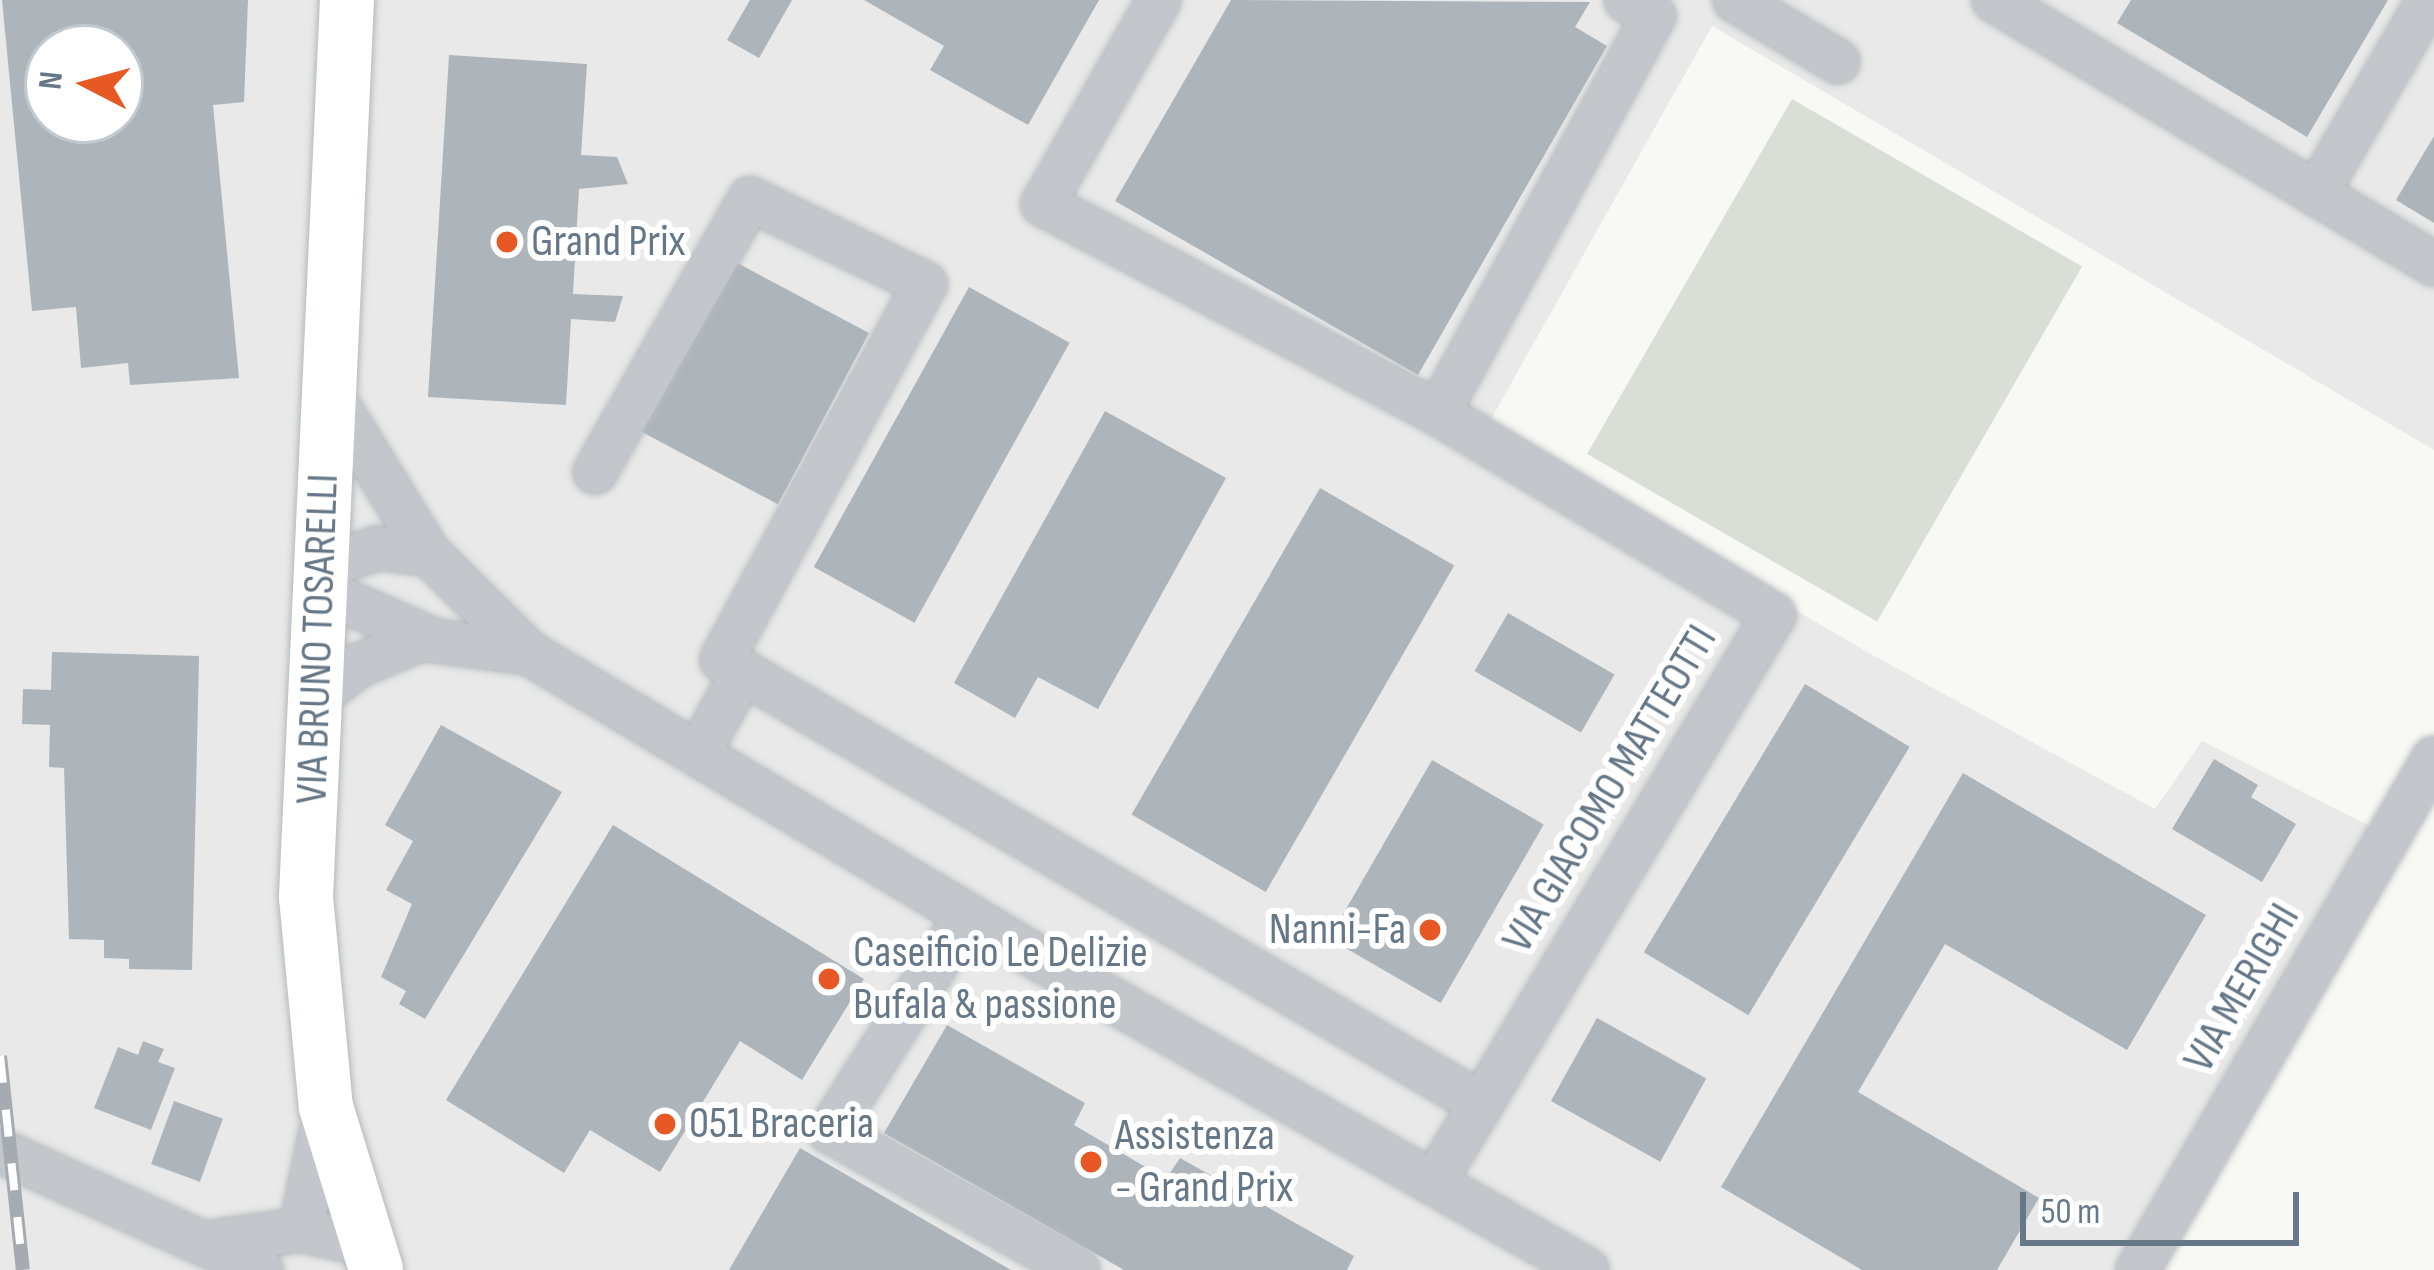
<!DOCTYPE html>
<style>
body{margin:0}
#map{position:relative;width:2434px;height:1270px;overflow:hidden;background:#f8f8f5;font-family:"Sofia Sans Condensed",sans-serif}
div>[style]{position:absolute}
.built>*{inset:0;background:#e8e9e8}
.green>*{inset:0;background:#d9dfd6;transform-origin:0 0}
.building>*{inset:0;background:#adb5bb;transform-origin:0 0}
.roads{filter:drop-shadow(0 0 3px #b6babe) drop-shadow(0 0 3px #b6babe)}
.minor>*{height:42px;margin:-21px;padding:0 21px;transform-origin:21px;border-radius:21px;background:#c3c7cb}
.major>*{height:54px;margin:-27px;padding:0 27px;transform-origin:27px;border-radius:27px;background:#fff}
.rail>*{height:14px;margin-top:-7px;transform-origin:0;background:repeating-linear-gradient(90deg,#fff 0 27px,#a5abb1 0 54px);box-sizing:border-box;border-block:3px solid #a5abb1}
.dots>*{width:33px;height:33px;translate:-50% -50%;box-sizing:border-box;border:6px solid #fff;border-radius:50%}
span{translate:-50% -50%;white-space:nowrap;text-align:center;line-height:1.15;-webkit-text-stroke:12px #fff;paint-order:stroke}
.poi-label{font-size:45px;color:#667787}
.left{translate:0 -50%;text-align:left}
.right{translate:-100% -50%;text-align:right}
.street-label{font-size:45px;color:#667787}
.north{position:absolute;left:24px;top:24px;width:120px;height:120px;box-sizing:border-box;background:#fff;border:3px solid #c2c9cf;border-radius:50%;rotate:276deg;font-size:33px;font-weight:700;line-height:48px;text-align:center;color:#667787}
.north::after{content:'';display:block;margin:auto;width:42px;height:54px;background:#e85824;clip-path:polygon(50% 0,100% 100%,50% 72%,0 100%)}
.scale{position:absolute;left:2020px;top:1192px;width:279px;height:54px;box-sizing:border-box;border:6px solid #667787;border-top:0;padding-left:15px;font-size:36px;line-height:42px;white-space:nowrap;color:#667787;-webkit-text-stroke:9px #fff;paint-order:stroke}
</style>
<div id="map">
<div class="built">
<i style="clip-path:polygon(evenodd,0 0,2434px 0,2434px 450px,1712px 26px,1486px 428px,1867px 652px,2155px 809px,2202px 741px,2384px 833px,2135px 1270px,0 1270px,0 0,48px 48px,120px 48px,120px 120px,48px 120px,48px 48px)"></i>
</div>
<div class="green">
<i style="left:1792px;top:99px;width:335px;height:410px;rotate:30deg"></i>
</div>
<div class="building">
<i style="clip-path:polygon(evenodd,2px 0,248px 0,244px 102px,213px 105px,239px 378px,130px 385px,128px 363px,81px 368px,76px 307px,32px 311px,2px 0,48px 48px,120px 48px,120px 120px,48px 120px,48px 48px)"></i>
<i style="clip-path:polygon(750px 0,792px 0,759px 58px,727px 40px)"></i>
<i style="clip-path:polygon(864px 0,1099px 0,1028px 125px,930px 70px,944px 46px)"></i>
<i style="clip-path:polygon(1231px 0,1590px 2px,1575px 27px,1607px 46px,1418px 375px,1115px 201px)"></i>
<i style="clip-path:polygon(2131px 0,2388px 0,2307px 137px,2117px 23px)"></i>
<i style="clip-path:polygon(449px 55px,587px 64px,581px 155px,617px 157px,628px 184px,579px 189px,573px 294px,623px 296px,615px 322px,571px 319px,566px 405px,428px 397px)"></i>
<i style="clip-path:polygon(2434px 136px,2434px 223px,2396px 200px)"></i>
<i style="left:726px;top:257px;width:162px;height:194px;rotate:28deg"></i>
<i style="left:969px;top:287px;width:115px;height:320px;rotate:29deg"></i>
<i style="clip-path:polygon(1105px 411px,1226px 478px,1098px 709px,1038px 677px,1015px 718px,954px 683px)"></i>
<i style="left:1320px;top:488px;width:155px;height:377px;rotate:30deg"></i>
<i style="left:1508px;top:613px;width:123px;height:67px;rotate:30deg"></i>
<i style="clip-path:polygon(52px 652px,199px 656px,192px 970px,129px 969px,129px 959px,104px 958px,104px 940px,69px 939px,64px 768px,49px 767px,50px 725px,22px 724px,23px 689px,51px 690px)"></i>
<i style="left:1805px;top:684px;width:122px;height:313px;rotate:31deg"></i>
<i style="clip-path:polygon(441px 725px,562px 792px,425px 1019px,399px 1004px,406px 991px,381px 977px,412px 904px,386px 890px,413px 841px,385px 825px)"></i>
<i style="clip-path:polygon(2214px 759px,2258px 785px,2251px 797px,2296px 824px,2262px 882px,2172px 829px)"></i>
<i style="left:1432px;top:760px;width:129px;height:206px;rotate:30deg"></i>
<i style="clip-path:polygon(1963px 773px,2206px 915px,2127px 1050px,1945px 944px,1858px 1092px,2039px 1198px,1997px 1270px,1862px 1270px,1721px 1187px)"></i>
<i style="clip-path:polygon(613px 825px,864px 979px,802px 1080px,740px 1041px,660px 1172px,590px 1130px,564px 1173px,446px 1100px)"></i>
<i style="left:1597px;top:1018px;width:125px;height:95px;rotate:29deg"></i>
<i style="clip-path:polygon(947px 1025px,1085px 1103px,1074px 1125px,1166px 1179px,1180px 1158px,1354px 1256px,1347px 1270px,1124px 1270px,884px 1133px)"></i>
<i style="clip-path:polygon(143px 1041px,164px 1049px,158px 1062px,175px 1068px,151px 1130px,94px 1108px,118px 1047px,138px 1055px)"></i>
<i style="left:174px;top:1101px;width:52px;height:67px;rotate:20deg"></i>
<i style="clip-path:polygon(800px 1148px,1011px 1270px,729px 1270px)"></i>
</div>
<div class="roads">
<div class="minor">
<i style="left:1159px;top:0;width:235px;rotate:119.6deg"></i>
<i style="left:1043px;top:204px;width:447px;rotate:27.9deg"></i>
<i style="left:1438px;top:413px;width:452px;rotate:-61.5deg"></i>
<i style="left:1654px;top:16px;width:32px;rotate:-150deg"></i>
<i style="left:1735px;top:0;width:120px;rotate:31deg"></i>
<i style="left:1994px;top:0;width:513px;rotate:30.96deg"></i>
<i style="left:2316px;top:194px;width:225px;rotate:-59.8deg"></i>
<i style="left:328px;top:390px;width:193px;rotate:58.4deg"></i>
<i style="left:429px;top:554px;width:141px;rotate:44.7deg"></i>
<i style="left:529px;top:653px;width:596px;rotate:30.91deg"></i>
<i style="left:1040px;top:959px;width:629px;rotate:29.62deg"></i>
<i style="left:595px;top:472px;width:314px;rotate:-60.4deg"></i>
<i style="left:750px;top:199px;width:195px;rotate:25.9deg"></i>
<i style="left:925px;top:284px;width:427px;rotate:118.4deg"></i>
<i style="left:722px;top:660px;width:879px;rotate:30.33deg"></i>
<i style="left:1481px;top:1104px;width:570px;rotate:-59.07deg"></i>
<i style="left:1774px;top:615px;width:392px;rotate:-149deg"></i>
<i style="left:321px;top:568px;width:59px;rotate:-19.7deg"></i>
<i style="left:377px;top:548px;width:52px;rotate:6.6deg"></i>
<i style="left:320px;top:590px;width:124px;rotate:23.9deg"></i>
<i style="left:315px;top:699px;width:53px;rotate:-38.2deg"></i>
<i style="left:357px;top:666px;width:69px;rotate:-22.9deg"></i>
<i style="left:421px;top:639px;width:109px;rotate:7.4deg"></i>
<i style="left:698px;top:754px;width:94px;rotate:-61.2deg"></i>
<i style="left:967px;top:915px;width:256px;rotate:122.4deg"></i>
<i style="left:830px;top:1131px;width:284px;rotate:29.3deg"></i>
<i style="left:0;top:1151px;width:287px;rotate:24.5deg"></i>
<i style="left:1434px;top:1182px;width:91px;rotate:-58.9deg"></i>
<i style="left:301px;top:1230px;width:126px;rotate:-78.5deg"></i>
<i style="left:213px;top:1242px;width:89px;rotate:-7.8deg"></i>
<i style="left:301px;top:1230px;width:66px;rotate:12.2deg"></i>
<i style="left:2138px;top:1270px;width:591px;rotate:-59.97deg"></i>
</div>
<div class="major">
<i style="left:347px;top:0;width:898px;rotate:92.62deg"></i>
<i style="left:306px;top:897px;width:211px;rotate:84.6deg"></i>
<i style="left:326px;top:1107px;width:170px;rotate:72.9deg"></i>
</div>
</div>
<div class="rail">
<i style="left:0;top:1056px;width:215px;rotate:83.9deg"></i>
</div>
<div class="dots">
<i style="left:507px;top:242px;background:#e85824"></i>
<i style="left:1430px;top:930px;background:#e85824"></i>
<i style="left:829px;top:979px;background:#e85824"></i>
<i style="left:665px;top:1124px;background:#e85824"></i>
<i style="left:1091px;top:1162px;background:#e85824"></i>
</div>
<div class="poi-label">
<span class="left" style="left:531px;top:242px">Grand Prix</span>
<span class="right" style="left:1406px;top:930px">Nanni-Fa</span>
<span class="left" style="left:853px;top:979px">Caseificio Le Delizie<br>Bufala &amp; passione</span>
<span class="left" style="left:689px;top:1124px">051 Braceria</span>
<span class="left" style="left:1115px;top:1162px">Assistenza<br>- Grand Prix</span>
</div>
<div class="street-label">
<span style="left:318px;top:639px;rotate:-88deg">VIA BRUNO TOSARELLI</span>
<span style="left:1610px;top:789px;rotate:-59deg">VIA GIACOMO MATTEOTTI</span>
<span style="left:2242px;top:988px;rotate:-60deg">VIA MERIGHI</span>
</div>
<div class="north">N</div>
<div class="scale">50 m</div>
</div>
